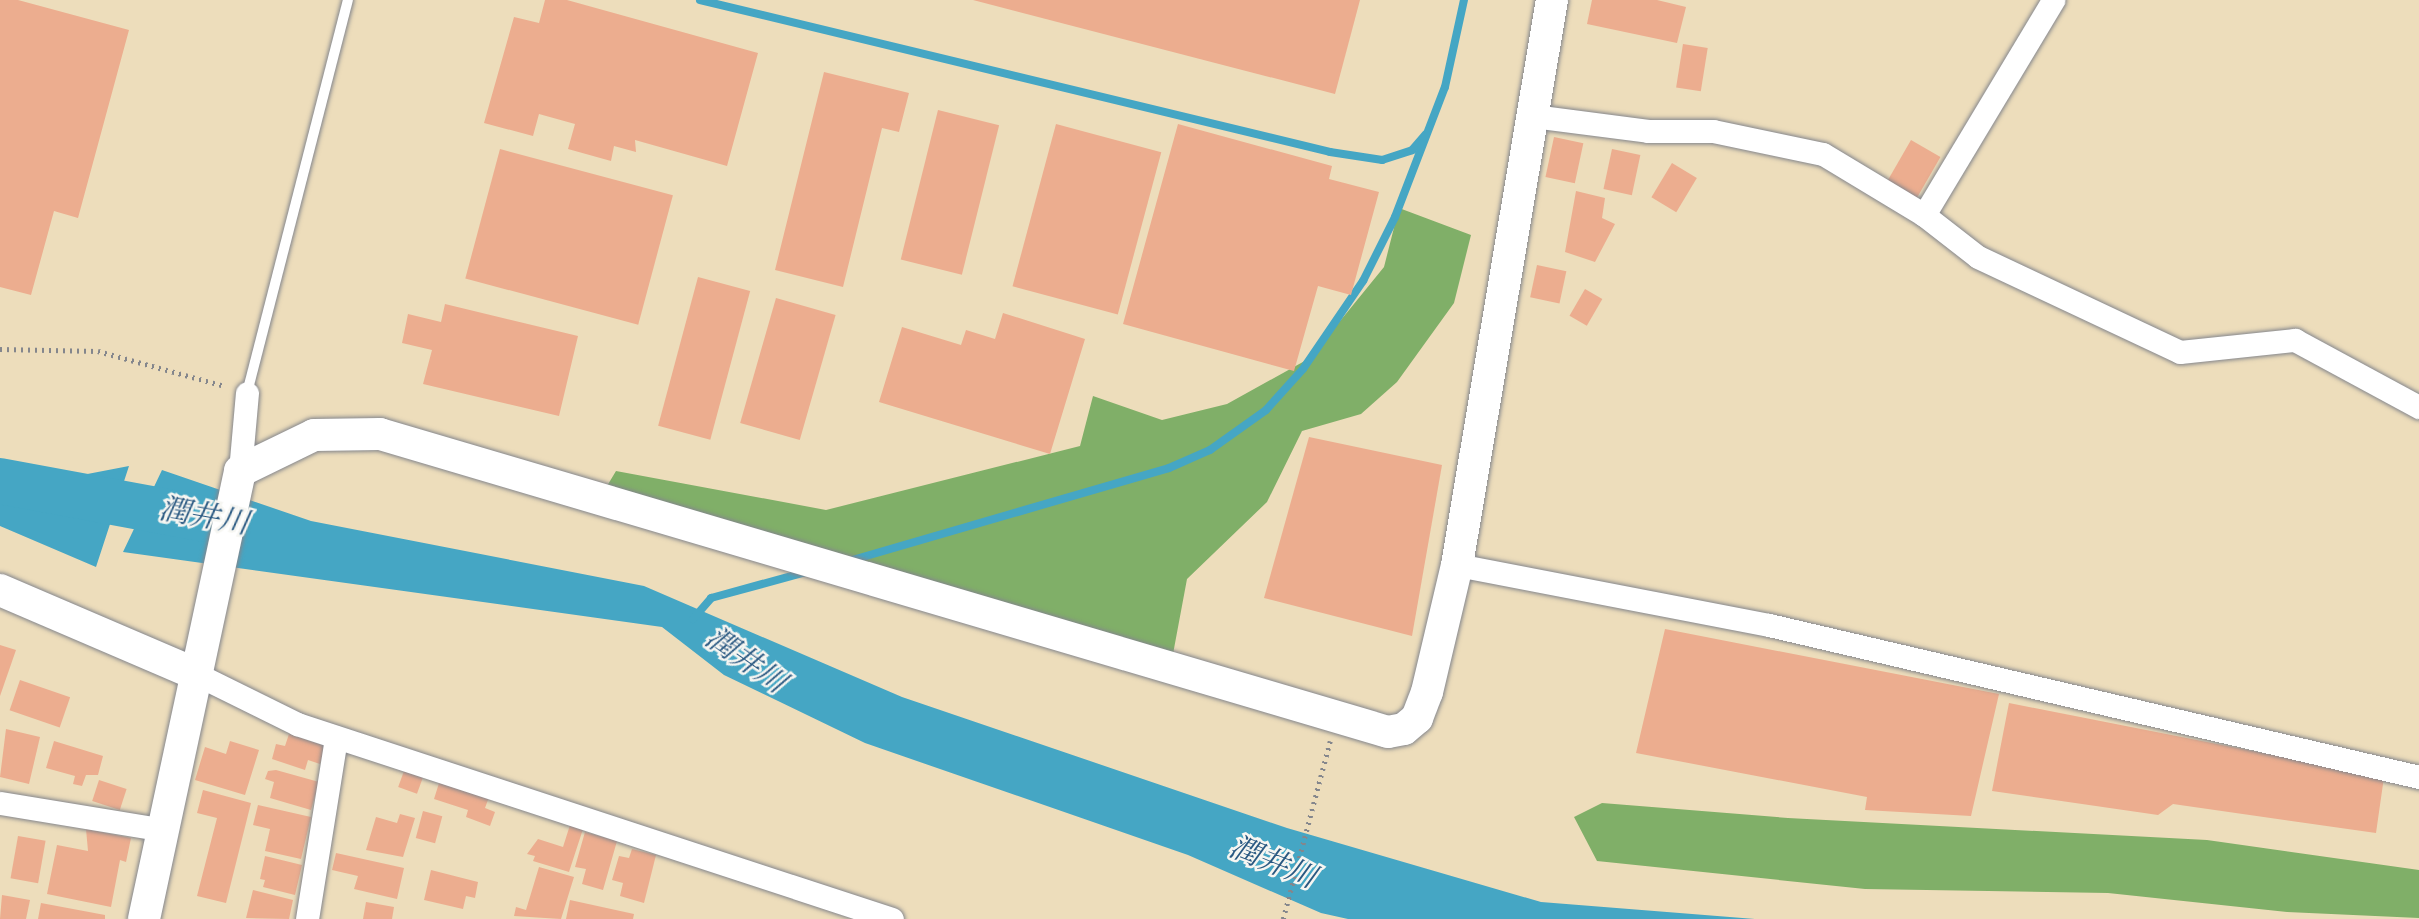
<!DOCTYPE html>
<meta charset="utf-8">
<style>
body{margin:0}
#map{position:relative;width:2419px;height:919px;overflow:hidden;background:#edddbb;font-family:"EB Garamond","Noto Serif JP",serif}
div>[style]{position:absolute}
.forest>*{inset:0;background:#80af68}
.water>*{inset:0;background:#45a6c4}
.stream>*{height:8px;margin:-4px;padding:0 4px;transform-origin:4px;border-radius:4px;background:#45a6c4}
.river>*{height:46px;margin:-23px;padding:0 23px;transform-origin:23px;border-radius:23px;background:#45a6c4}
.building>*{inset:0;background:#ecad8f;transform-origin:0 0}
.path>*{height:4.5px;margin-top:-2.25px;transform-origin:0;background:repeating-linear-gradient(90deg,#84868c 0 2px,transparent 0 7px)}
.roads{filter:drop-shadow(0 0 2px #84868c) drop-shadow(0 0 2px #84868c)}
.lane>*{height:10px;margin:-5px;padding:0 5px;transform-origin:5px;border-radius:5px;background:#fff}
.street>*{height:23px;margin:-11.5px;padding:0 11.5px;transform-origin:11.5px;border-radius:11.5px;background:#fff}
.secondary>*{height:32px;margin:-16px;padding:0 16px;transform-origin:16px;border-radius:16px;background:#fff}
span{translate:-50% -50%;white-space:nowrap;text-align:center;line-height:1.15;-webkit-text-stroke:5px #f6f6f2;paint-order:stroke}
.water-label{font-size:30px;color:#2a5982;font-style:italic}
</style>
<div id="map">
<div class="forest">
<i style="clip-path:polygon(1399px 208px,1471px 235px,1454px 303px,1397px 382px,1361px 414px,1302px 431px,1267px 502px,1187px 579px,1173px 654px,604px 491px,616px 471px,826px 510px,1080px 446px,1093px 396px,1162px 420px,1227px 404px,1310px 358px,1384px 267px)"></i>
<i style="clip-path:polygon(1602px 803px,1788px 818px,2207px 840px,2419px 870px,2419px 918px,2287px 912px,2108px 893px,1865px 889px,1597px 861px,1574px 817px)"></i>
</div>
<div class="water">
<i style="clip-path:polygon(129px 466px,96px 567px,0 526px,0 476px,25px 486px)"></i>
<i style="clip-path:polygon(162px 470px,311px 521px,644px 586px,902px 697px,1287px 828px,1541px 902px,1755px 919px,1348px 919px,1321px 913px,1188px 855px,865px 743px,724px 675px,662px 627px,123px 552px)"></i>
</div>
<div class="stream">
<i style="left:700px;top:0;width:648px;rotate:13.56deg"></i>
<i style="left:1330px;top:152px;width:53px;rotate:8.7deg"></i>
<i style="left:1382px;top:160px;width:32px;rotate:-18deg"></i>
<i style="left:1412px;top:150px;width:21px;rotate:-49deg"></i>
<i style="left:849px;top:561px;width:333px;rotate:-16.2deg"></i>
<i style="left:1169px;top:468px;width:45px;rotate:-23.7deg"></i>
<i style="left:1210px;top:450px;width:69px;rotate:-35.5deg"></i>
<i style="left:1266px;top:410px;width:55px;rotate:-47.9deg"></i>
<i style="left:1303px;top:369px;width:107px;rotate:-55.7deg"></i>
<i style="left:1363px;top:281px;width:72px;rotate:-63.4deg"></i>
<i style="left:1395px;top:217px;width:139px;rotate:-69deg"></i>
<i style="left:1445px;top:87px;width:89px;rotate:-77.7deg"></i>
<i style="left:693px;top:619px;width:28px;rotate:-49deg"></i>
<i style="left:711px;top:598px;width:98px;rotate:-15.3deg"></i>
</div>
<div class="river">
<i style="left:0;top:481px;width:208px;rotate:10.5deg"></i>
</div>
<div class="building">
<i style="clip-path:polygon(0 0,18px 0,129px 30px,78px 218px,54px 211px,31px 295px,0 287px)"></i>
<i style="clip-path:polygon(545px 0,567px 0,758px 53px,727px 166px,635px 140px,636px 152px,614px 146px,611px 161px,568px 149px,575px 124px,539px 114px,533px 136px,484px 123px,514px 17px,539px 23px)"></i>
<i style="clip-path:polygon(973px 0,1360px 0,1335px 94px)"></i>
<i style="clip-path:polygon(1592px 0,1657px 0,1686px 7px,1677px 43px,1587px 24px)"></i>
<i style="left:1683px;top:44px;width:25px;height:44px;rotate:9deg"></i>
<i style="clip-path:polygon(824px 72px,909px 93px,899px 132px,882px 128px,843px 287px,775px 270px)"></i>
<i style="left:938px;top:110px;width:63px;height:154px;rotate:14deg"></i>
<i style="left:1056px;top:124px;width:109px;height:168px;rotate:15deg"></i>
<i style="clip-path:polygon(1178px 124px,1332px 166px,1329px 179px,1379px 192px,1351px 295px,1318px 286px,1294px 371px,1123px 324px)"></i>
<i style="left:1554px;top:137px;width:30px;height:41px;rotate:12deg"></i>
<i style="left:1911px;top:140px;width:34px;height:53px;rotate:30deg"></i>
<i style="left:500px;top:149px;width:179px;height:134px;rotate:15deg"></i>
<i style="left:1612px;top:149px;width:29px;height:41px;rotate:12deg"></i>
<i style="left:1672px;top:163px;width:29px;height:40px;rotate:31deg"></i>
<i style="clip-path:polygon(1576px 191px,1605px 198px,1602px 218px,1615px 224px,1595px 262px,1565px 252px)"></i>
<i style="left:1537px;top:265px;width:30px;height:33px;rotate:12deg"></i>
<i style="left:698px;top:277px;width:54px;height:154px;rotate:15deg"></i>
<i style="left:1585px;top:289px;width:20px;height:31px;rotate:30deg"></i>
<i style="left:776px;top:298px;width:62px;height:130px;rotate:16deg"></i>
<i style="clip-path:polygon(445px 304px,578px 336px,559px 416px,423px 384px,432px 350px,402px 343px,408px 314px,441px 322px)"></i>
<i style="clip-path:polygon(1003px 313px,1085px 339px,1050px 454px,879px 402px,902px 327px,961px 345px,966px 330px,995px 339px)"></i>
<i style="clip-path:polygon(1309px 437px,1442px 465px,1412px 636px,1264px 598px)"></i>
<i style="clip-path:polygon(1665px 629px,1999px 694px,1971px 816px,1865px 810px,1867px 797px,1636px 753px)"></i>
<i style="clip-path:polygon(0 645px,16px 650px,0 696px)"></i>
<i style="left:20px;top:680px;width:53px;height:32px;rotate:19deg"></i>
<i style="clip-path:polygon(2009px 703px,2384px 777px,2376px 833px,2173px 804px,2158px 815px,1992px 791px)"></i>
<i style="clip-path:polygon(6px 729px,40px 737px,29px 784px,0 777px)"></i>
<i style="clip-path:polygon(289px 734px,325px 746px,320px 764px,308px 760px,305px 770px,272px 759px,276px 744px,285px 746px)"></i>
<i style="clip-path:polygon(54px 741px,103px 756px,98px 775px,86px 775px,82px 786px,73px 784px,75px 776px,46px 768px)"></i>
<i style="clip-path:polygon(230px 741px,259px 750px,245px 795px,195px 780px,205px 747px,226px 754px)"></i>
<i style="clip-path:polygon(276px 770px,319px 782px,311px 810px,270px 798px,274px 782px,265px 779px,268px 771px)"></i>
<i style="left:404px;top:771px;width:20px;height:17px;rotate:20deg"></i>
<i style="left:99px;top:780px;width:29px;height:22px;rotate:18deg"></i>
<i style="clip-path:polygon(440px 780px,489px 797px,485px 808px,495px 812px,490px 826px,466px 817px,468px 810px,434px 799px)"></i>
<i style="clip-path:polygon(203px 790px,251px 803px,226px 903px,197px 896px,217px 818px,197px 813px)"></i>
<i style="clip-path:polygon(258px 805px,311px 817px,301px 859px,265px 851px,270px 829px,253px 825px)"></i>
<i style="left:423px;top:811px;width:20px;height:28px;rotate:15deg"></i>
<i style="clip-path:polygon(400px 814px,415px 818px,403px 857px,366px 850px,376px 817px,397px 823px)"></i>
<i style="clip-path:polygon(570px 825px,583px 829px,569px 872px,533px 861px,535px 856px,527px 854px,538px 839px,563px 847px)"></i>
<i style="clip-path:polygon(86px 829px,131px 838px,126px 862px,120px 860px,111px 907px,47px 894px,57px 845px,88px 851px)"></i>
<i style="clip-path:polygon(585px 832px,617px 841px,603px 890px,582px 884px,586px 869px,575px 867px)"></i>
<i style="left:18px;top:836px;width:28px;height:43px;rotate:10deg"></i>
<i style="clip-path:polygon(632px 849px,656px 855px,644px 903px,620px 896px,623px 883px,612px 880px,619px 856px,629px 858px)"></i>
<i style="clip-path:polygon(336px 853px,404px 868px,397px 899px,354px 889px,358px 876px,332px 870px)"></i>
<i style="clip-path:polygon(265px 856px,302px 865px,295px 895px,263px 887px,265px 880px,260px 879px)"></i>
<i style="clip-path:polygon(539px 867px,574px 877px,561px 919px,514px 916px,516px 907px,526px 910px)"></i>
<i style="clip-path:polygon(431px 870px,478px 882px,475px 898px,466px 896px,463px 909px,424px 900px)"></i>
<i style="clip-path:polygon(253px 890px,293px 900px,289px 919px,246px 918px)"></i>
<i style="clip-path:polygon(2px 895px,30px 900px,26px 919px,0 919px)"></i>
<i style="clip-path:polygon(570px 900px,634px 914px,633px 919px,566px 919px)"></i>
<i style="clip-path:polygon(366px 902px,394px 907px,392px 919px,363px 919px)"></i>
<i style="clip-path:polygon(41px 903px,105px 915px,105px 919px,38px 919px)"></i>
</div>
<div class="path">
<i style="left:0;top:349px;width:98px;rotate:1.2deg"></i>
<i style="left:98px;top:351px;width:132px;rotate:15.4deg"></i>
<i style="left:1283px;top:919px;width:184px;rotate:-75.2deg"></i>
</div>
<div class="roads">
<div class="lane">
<i style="left:247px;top:393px;width:406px;rotate:-75.6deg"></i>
</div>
<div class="street">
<i style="left:1533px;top:116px;width:116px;rotate:7.4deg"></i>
<i style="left:1648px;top:131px;width:65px"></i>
<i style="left:1713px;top:131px;width:112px;rotate:11.8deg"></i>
<i style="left:1823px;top:154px;width:118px;rotate:31.1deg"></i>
<i style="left:1924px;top:215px;width:68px;rotate:37.9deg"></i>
<i style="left:1978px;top:257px;width:223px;rotate:25.2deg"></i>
<i style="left:2180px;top:352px;width:116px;rotate:-6deg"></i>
<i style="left:2295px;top:340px;width:141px;rotate:28.4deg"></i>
<i style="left:1924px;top:215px;width:251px;rotate:-59deg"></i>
<i style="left:240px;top:471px;width:78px;rotate:-84.9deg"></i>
<i style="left:1457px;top:565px;width:318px;rotate:10.9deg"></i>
<i style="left:1769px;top:625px;width:668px;rotate:13.16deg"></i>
<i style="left:196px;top:674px;width:113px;rotate:26.3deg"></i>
<i style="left:297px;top:724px;width:626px;rotate:18.15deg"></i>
<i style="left:0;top:803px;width:167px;rotate:9.3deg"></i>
<i style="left:307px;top:919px;width:184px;rotate:-80.9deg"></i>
</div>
<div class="secondary">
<i style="left:0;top:590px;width:213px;rotate:23.2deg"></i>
<i style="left:144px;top:919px;width:458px;rotate:-77.9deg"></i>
<i style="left:240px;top:471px;width:82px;rotate:-25.9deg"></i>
<i style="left:314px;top:435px;width:66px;rotate:-0.9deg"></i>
<i style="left:380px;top:434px;width:1051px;rotate:16.47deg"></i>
<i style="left:1388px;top:732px;width:16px;rotate:-11deg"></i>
<i style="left:1404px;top:729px;width:17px;rotate:-40deg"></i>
<i style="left:1417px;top:718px;width:28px;rotate:-69deg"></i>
<i style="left:1427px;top:692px;width:130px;rotate:-76.7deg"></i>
<i style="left:1457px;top:565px;width:573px;rotate:-80.46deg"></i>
</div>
</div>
<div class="water-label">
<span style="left:204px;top:516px;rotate:10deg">潤井川</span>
<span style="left:746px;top:660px;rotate:35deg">潤井川</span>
<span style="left:1273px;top:862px;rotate:22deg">潤井川</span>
</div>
</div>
